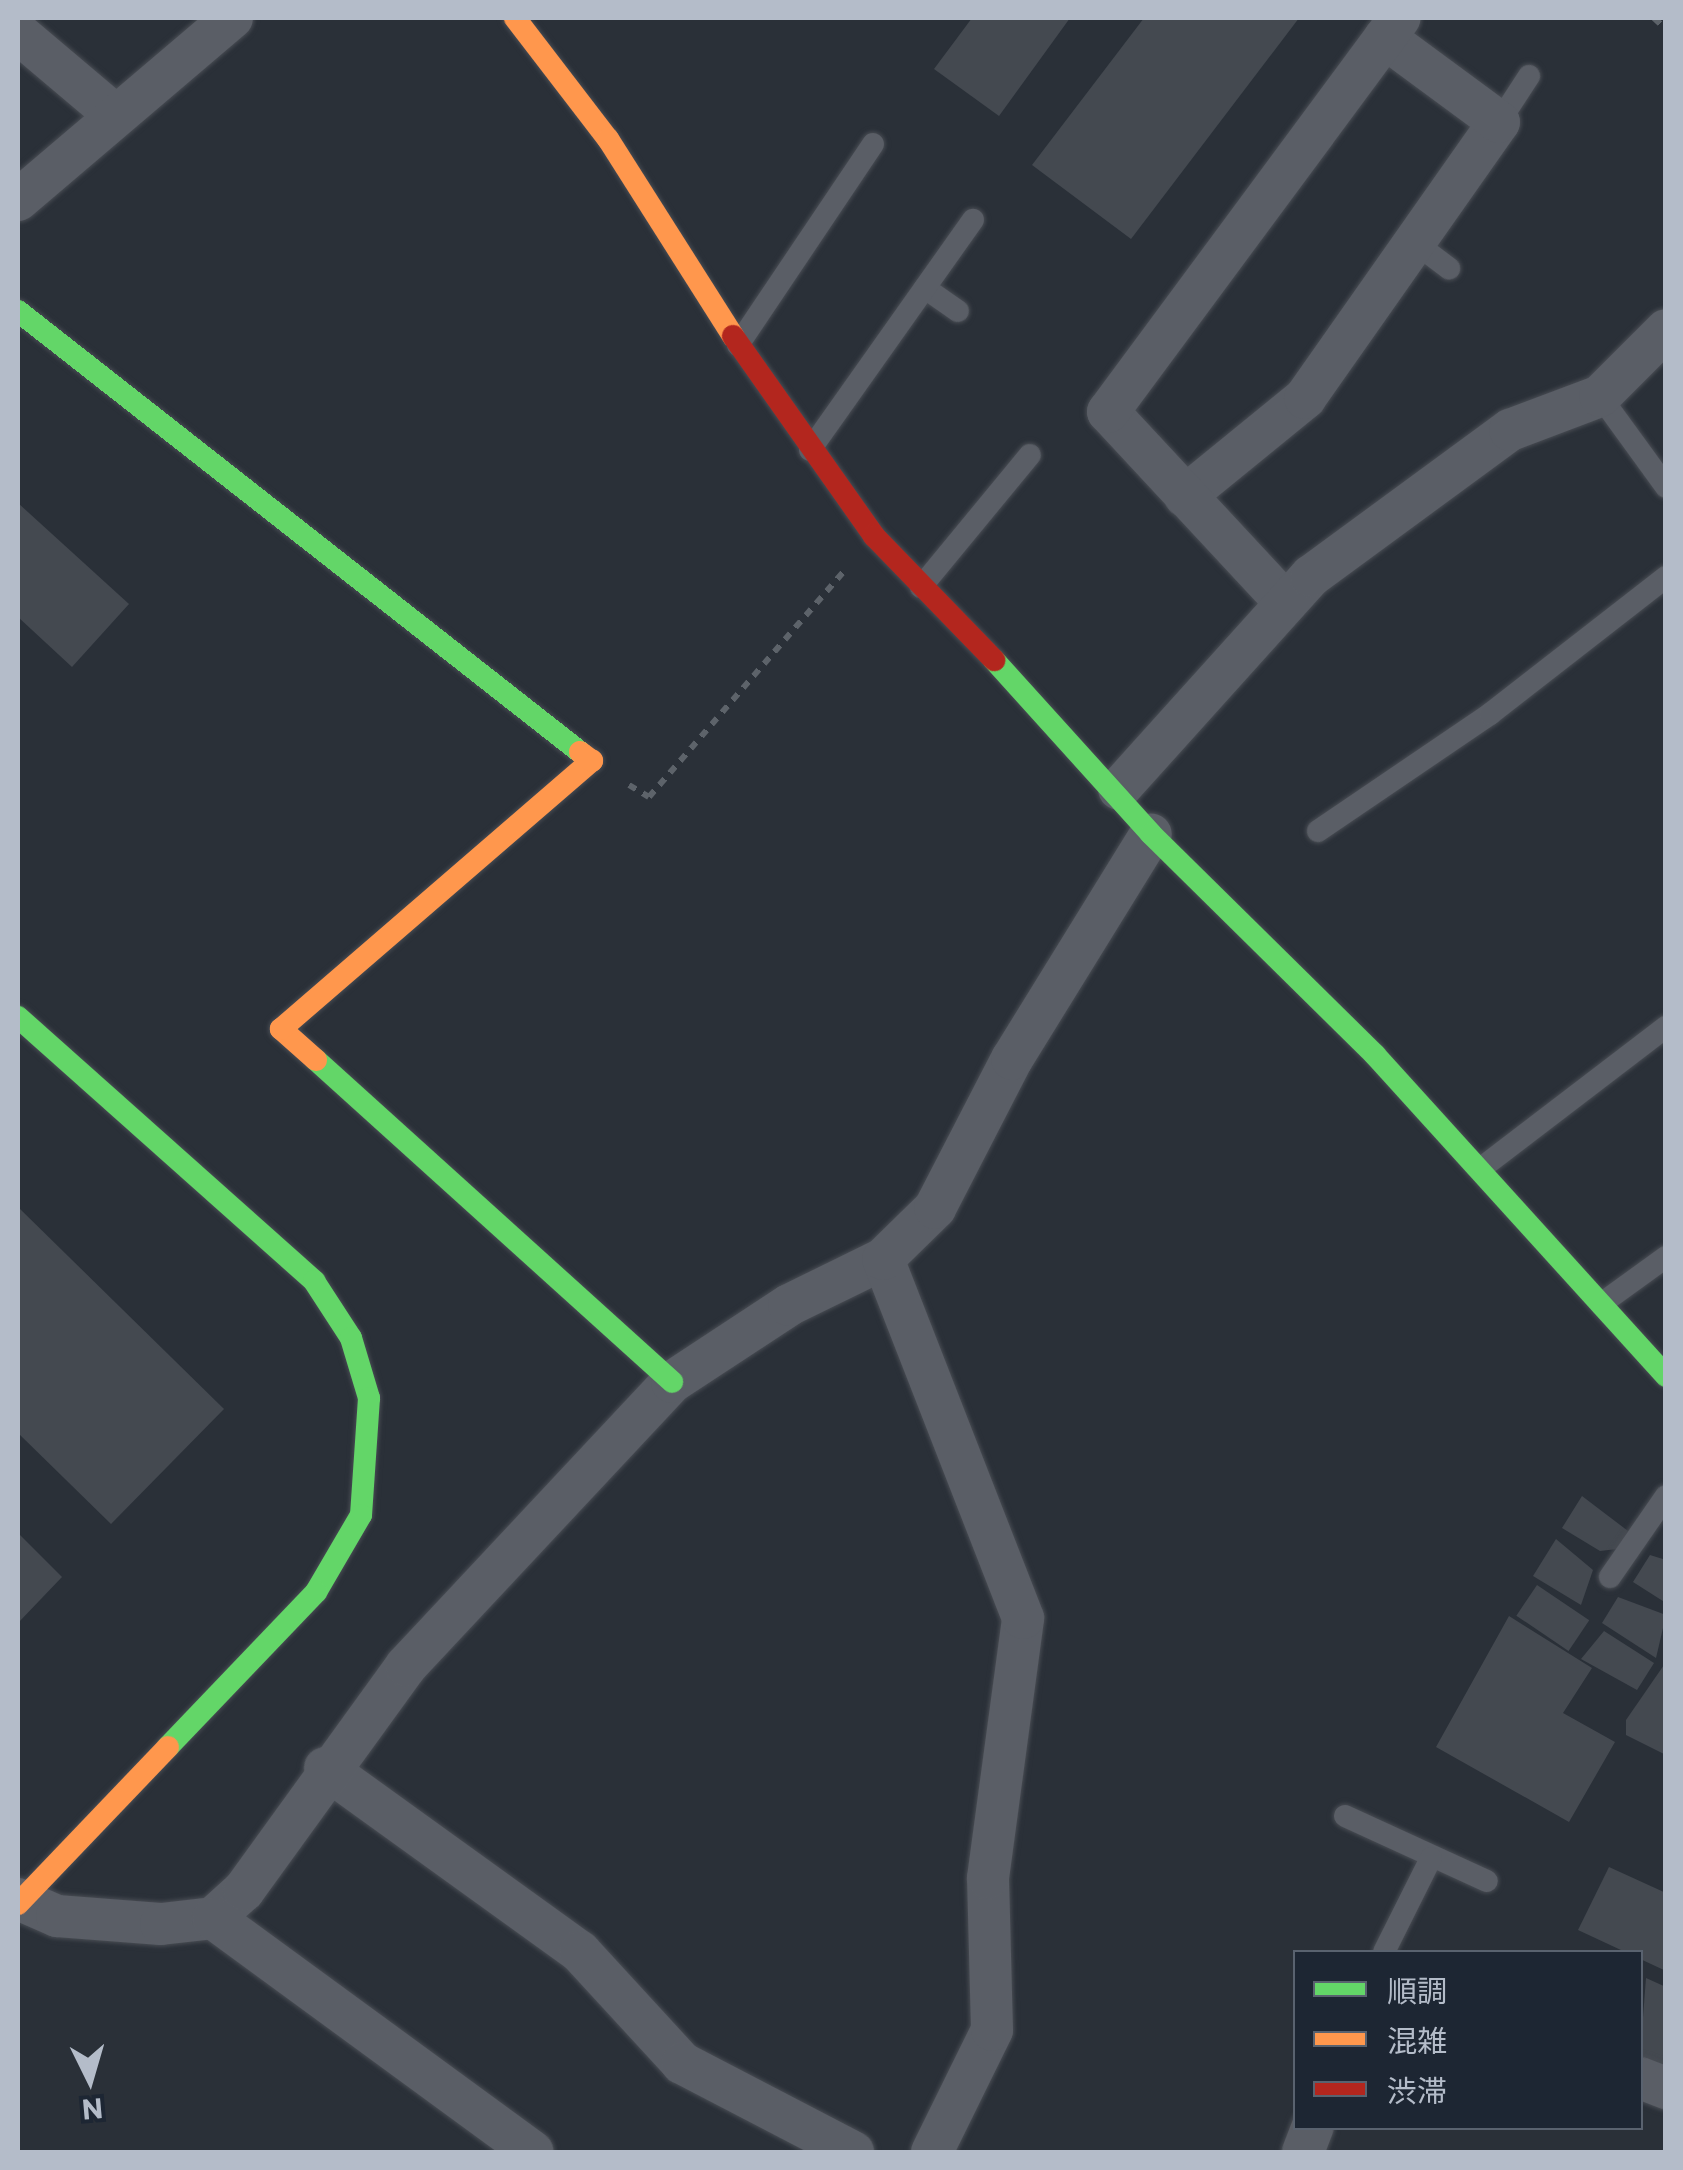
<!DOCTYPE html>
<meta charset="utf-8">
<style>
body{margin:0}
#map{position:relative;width:1683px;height:2170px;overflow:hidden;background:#2a3038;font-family:Commissioner,"Noto Sans JP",sans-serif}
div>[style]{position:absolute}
.building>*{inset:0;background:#444950;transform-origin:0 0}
.path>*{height:6px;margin-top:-3px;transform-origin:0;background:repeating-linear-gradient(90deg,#5d636a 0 8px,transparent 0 16px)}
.roads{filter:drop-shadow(0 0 2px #484c53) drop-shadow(0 0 2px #484c53)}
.lane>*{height:22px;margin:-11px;padding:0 11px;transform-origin:11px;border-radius:11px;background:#5a5e66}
.street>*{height:42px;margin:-21px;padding:0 21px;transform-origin:21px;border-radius:21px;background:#5a5e66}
.fast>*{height:22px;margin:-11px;padding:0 11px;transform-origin:11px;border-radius:11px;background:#63d668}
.slow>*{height:22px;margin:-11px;padding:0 11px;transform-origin:11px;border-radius:11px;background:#ff974d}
.jam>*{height:22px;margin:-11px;padding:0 11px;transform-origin:11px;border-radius:11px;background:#b3261e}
span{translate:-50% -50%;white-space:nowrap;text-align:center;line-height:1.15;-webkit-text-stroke:8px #1d2633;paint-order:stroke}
.frame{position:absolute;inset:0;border:20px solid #b4bcc9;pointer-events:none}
.legend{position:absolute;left:1293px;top:1950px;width:350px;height:180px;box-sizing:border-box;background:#1d2633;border:2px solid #59626f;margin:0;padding:12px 18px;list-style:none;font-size:30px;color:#b4bcc9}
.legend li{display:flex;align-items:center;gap:20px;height:50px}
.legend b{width:50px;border:2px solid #59626f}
.north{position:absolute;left:40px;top:2030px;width:100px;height:100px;-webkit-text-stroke:8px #1d2633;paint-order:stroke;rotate:175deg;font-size:28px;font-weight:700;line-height:40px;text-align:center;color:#b4bcc9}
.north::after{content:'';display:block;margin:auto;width:35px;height:45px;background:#b4bcc9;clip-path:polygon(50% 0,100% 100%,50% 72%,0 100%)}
</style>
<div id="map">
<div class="building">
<i style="clip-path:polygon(972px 18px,1070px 18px,999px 116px,934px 69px)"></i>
<i style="clip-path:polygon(1144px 18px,1299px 18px,1131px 239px,1032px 165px)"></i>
<i style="clip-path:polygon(18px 503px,129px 604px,72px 667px,18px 617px)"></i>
<i style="clip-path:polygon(18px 1207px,224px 1409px,111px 1524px,18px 1433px)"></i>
<i style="clip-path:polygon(1582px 1496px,1628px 1531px,1617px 1549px,1600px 1551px,1562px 1528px)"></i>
<i style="clip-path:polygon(18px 1533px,62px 1577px,18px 1623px)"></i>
<i style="clip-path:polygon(1556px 1539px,1593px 1570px,1581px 1605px,1533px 1576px)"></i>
<i style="clip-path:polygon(1650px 1555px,1666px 1560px,1666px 1603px,1633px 1582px)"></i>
<i style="left:1537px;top:1585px;width:63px;height:37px;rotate:34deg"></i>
<i style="clip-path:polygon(1618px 1597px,1666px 1615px,1656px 1658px,1602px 1623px)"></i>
<i style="clip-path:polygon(1509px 1616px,1592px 1668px,1563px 1713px,1615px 1742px,1569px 1822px,1436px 1747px)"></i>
<i style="clip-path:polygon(1604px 1631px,1654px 1663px,1637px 1690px,1581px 1659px)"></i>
<i style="clip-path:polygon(1666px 1662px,1666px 1755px,1626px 1735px,1626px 1720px)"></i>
<i style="clip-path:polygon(1609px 1867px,1666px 1893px,1666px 1971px,1578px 1930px)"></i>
<i style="clip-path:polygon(1646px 1978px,1666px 1987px,1666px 2069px,1640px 2057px)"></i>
</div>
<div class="path">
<i style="left:1654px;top:18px;width:16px;rotate:43deg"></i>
<i style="left:629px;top:785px;width:23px;rotate:31deg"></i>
<i style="left:649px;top:797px;width:298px;rotate:-49.2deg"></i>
</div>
<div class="roads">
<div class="lane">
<i style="left:1499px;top:122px;width:55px;rotate:-56.9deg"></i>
<i style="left:1418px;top:245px;width:39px;rotate:37deg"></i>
<i style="left:925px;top:288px;width:40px;rotate:34.9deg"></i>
<i style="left:738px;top:345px;width:242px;rotate:-56.1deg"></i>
<i style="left:1600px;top:396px;width:112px;rotate:54deg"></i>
<i style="left:810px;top:450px;width:282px;rotate:-54.7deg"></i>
<i style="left:921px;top:587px;width:171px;rotate:-50.5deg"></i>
<i style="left:1318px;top:831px;width:208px;rotate:-34.2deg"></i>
<i style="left:1490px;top:714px;width:223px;rotate:-37.9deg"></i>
<i style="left:1480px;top:1169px;width:234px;rotate:-37.4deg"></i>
<i style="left:1601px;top:1304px;width:80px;rotate:-35.9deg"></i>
<i style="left:1610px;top:1577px;width:98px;rotate:-55.3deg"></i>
<i style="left:1345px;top:1816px;width:156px;rotate:24.6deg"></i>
<i style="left:1384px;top:1952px;width:105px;rotate:-63.4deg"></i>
</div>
<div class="street">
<i style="left:18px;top:33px;width:127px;rotate:40.2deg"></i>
<i style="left:18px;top:200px;width:281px;rotate:-40.4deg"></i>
<i style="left:1185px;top:496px;width:155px;rotate:-39.2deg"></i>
<i style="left:1305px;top:398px;width:337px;rotate:-54.9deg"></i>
<i style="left:1499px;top:122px;width:142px;rotate:-143.6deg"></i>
<i style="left:1283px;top:600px;width:257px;rotate:-132.9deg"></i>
<i style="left:1108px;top:412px;width:490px;rotate:-53.5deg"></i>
<i style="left:1119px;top:789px;width:287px;rotate:-48deg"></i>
<i style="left:1311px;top:576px;width:247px;rotate:-36.3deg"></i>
<i style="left:1510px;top:430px;width:96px;rotate:-20.7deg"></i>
<i style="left:1600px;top:396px;width:93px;rotate:-45deg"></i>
<i style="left:325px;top:1768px;width:314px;rotate:35.8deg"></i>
<i style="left:580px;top:1952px;width:151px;rotate:47.4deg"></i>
<i style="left:682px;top:2063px;width:193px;rotate:27.5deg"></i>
<i style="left:18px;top:1899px;width:43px;rotate:23.6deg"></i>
<i style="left:57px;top:1916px;width:104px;rotate:4.4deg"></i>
<i style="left:161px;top:1924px;width:52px;rotate:-6.6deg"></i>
<i style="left:213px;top:1918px;width:42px;rotate:-42.1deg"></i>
<i style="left:244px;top:1890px;width:276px;rotate:-54.1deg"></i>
<i style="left:406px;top:1666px;width:389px;rotate:-46.9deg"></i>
<i style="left:672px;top:1382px;width:140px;rotate:-33.3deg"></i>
<i style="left:789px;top:1305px;width:105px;rotate:-26.1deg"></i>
<i style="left:213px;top:1918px;width:396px;rotate:36.2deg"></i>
<i style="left:1640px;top:2078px;width:28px;rotate:21deg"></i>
<i style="left:932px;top:2152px;width:136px;rotate:-63.8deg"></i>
<i style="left:992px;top:2030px;width:152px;rotate:-91.5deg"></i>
<i style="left:988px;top:1878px;width:262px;rotate:-82.3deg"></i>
<i style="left:1023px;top:1618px;width:385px;rotate:-111.3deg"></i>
<i style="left:883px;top:1259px;width:73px;rotate:-44.4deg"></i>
<i style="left:935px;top:1208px;width:168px;rotate:-62.7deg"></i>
<i style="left:1012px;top:1059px;width:264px;rotate:-58.3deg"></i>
<i style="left:1303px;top:2152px;width:26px;rotate:-69deg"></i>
</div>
<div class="fast">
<i style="left:18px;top:311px;width:714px;rotate:38.12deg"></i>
<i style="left:994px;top:660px;width:234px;rotate:47.9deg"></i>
<i style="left:1151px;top:834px;width:315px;rotate:44.6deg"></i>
<i style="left:1375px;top:1055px;width:433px;rotate:47.8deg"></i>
<i style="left:18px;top:1017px;width:397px;rotate:41.7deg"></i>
<i style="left:314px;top:1281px;width:68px;rotate:57deg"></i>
<i style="left:351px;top:1338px;width:63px;rotate:73.3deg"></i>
<i style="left:369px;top:1398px;width:117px;rotate:93.9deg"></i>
<i style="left:361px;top:1515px;width:89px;rotate:120.3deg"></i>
<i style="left:316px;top:1592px;width:214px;rotate:133.7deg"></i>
<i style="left:316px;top:1060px;width:480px;rotate:42.1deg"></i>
</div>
<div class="slow">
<i style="left:515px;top:18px;width:153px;rotate:52.5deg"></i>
<i style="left:608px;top:139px;width:233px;rotate:57.6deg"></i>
<i style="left:316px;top:1060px;width:47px;rotate:-138.5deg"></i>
<i style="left:281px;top:1029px;width:411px;rotate:-40.8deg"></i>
<i style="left:592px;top:761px;width:15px;rotate:-143deg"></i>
<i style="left:18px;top:1904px;width:217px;rotate:-46.3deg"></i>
</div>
<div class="jam">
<i style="left:733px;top:336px;width:245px;rotate:54.8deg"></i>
<i style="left:874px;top:536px;width:173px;rotate:45.9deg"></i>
</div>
</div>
<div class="frame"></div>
<ul class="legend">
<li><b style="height:12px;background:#63d668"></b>順調</li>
<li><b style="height:12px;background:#ff974d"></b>混雑</li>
<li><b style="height:12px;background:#b3261e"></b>渋滞</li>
</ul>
<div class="north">N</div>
</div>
